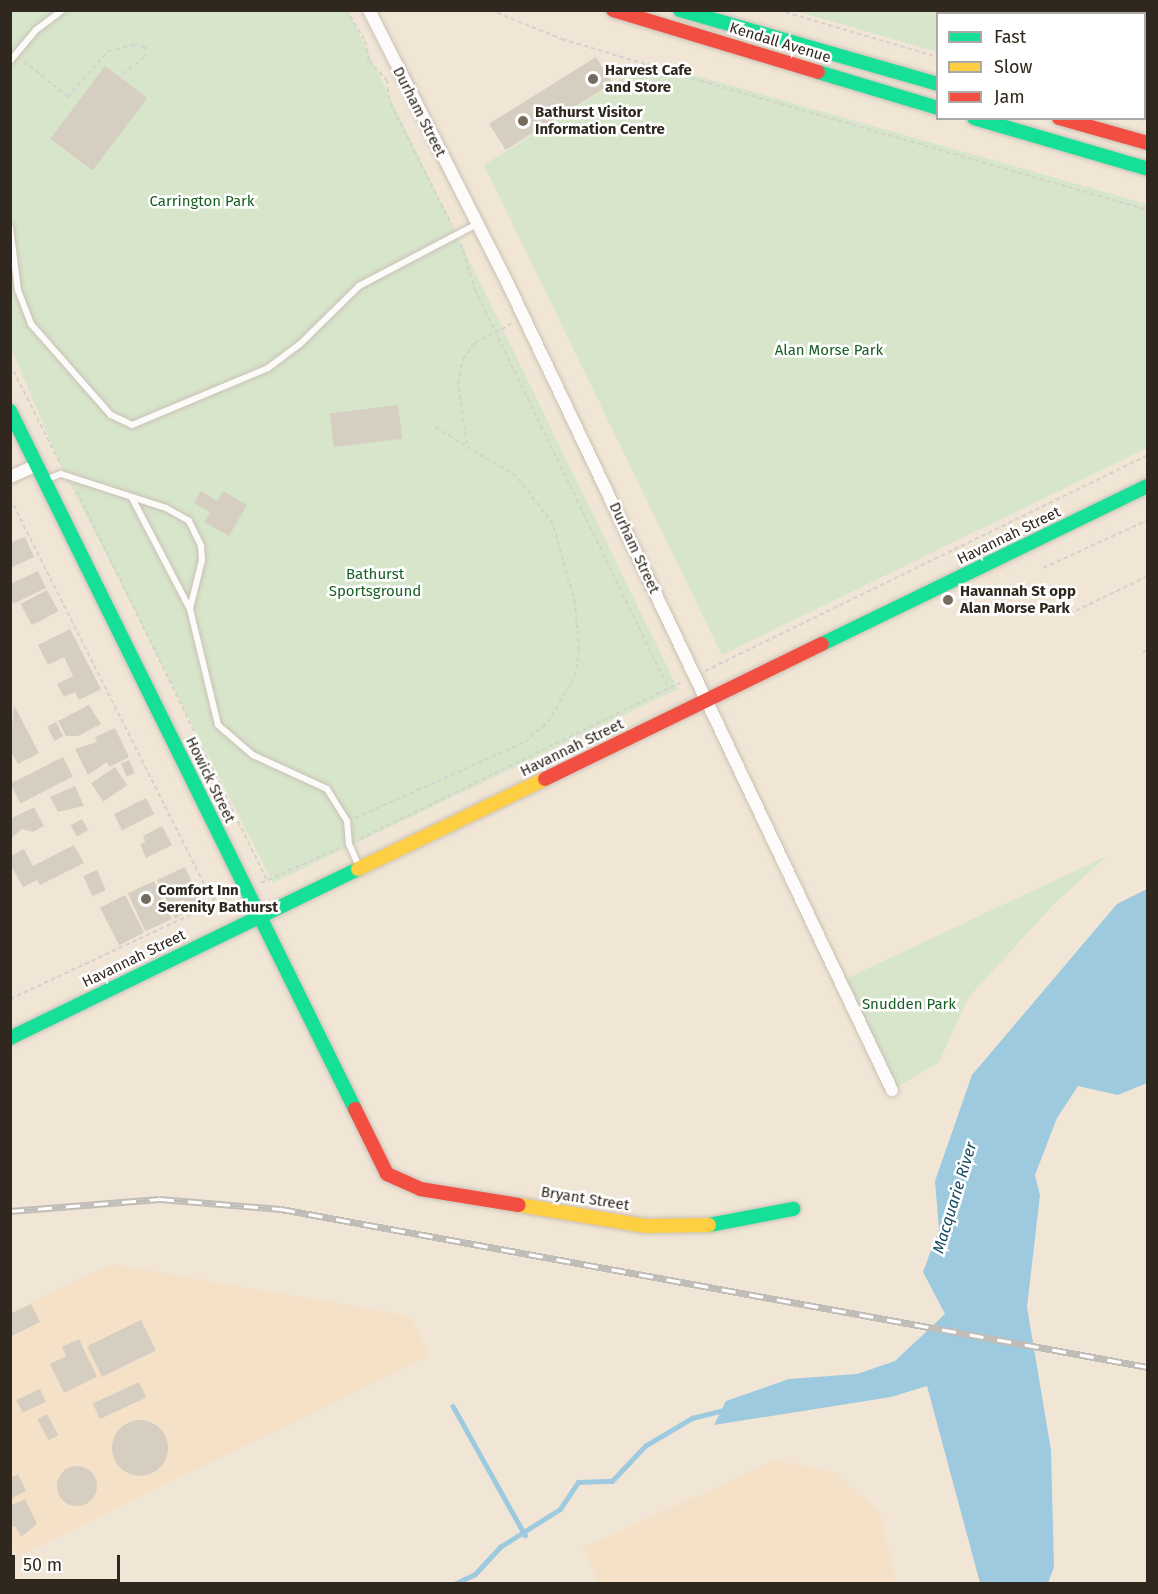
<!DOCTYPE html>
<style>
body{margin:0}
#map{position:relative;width:1158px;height:1594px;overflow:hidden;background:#f1e6d6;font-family:"Fira Sans",sans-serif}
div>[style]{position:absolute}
.built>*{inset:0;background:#f4e1c7}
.green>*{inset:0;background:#d7e5cb}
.water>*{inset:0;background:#9ecadf}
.stream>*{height:4.5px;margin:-2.25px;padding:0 2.25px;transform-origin:2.25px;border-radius:2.25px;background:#9ecadf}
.building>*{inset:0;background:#d7cec2;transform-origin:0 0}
.round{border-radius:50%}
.path>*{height:2px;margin-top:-1px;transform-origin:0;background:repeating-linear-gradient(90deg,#d5d2cd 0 4.5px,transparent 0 7.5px)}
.roads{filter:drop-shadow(0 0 2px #cac1b5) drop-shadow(0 0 2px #cac1b5)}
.lane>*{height:6px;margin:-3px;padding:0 3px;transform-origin:3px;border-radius:3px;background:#fdfbf9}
.street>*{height:12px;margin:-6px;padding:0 6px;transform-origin:6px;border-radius:6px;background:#fdfbf9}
.fast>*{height:14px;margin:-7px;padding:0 7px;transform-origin:7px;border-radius:7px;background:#16e098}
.slow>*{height:14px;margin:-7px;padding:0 7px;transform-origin:7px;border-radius:7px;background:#ffcf43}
.jam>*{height:14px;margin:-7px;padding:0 7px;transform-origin:7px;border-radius:7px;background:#f24e42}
.rail>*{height:7px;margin-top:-3.5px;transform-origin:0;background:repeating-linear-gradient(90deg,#fff 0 14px,#c0bdb9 0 28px);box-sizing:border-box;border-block:2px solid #c0bdb9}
.dots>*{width:16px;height:16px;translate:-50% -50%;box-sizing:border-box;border:3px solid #fff;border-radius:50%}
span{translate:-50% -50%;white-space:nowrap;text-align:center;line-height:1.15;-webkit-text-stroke:5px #fff;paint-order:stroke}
.street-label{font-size:15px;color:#30281e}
.poi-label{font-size:15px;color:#30281e;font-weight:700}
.left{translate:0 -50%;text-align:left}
.park-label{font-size:15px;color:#165e22}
.water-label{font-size:16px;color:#164c65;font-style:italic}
.frame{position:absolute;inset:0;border:12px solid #30281e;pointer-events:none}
.legend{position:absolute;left:936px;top:12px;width:210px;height:108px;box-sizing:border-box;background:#fff;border:2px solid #aca9a5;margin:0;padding:8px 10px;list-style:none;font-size:18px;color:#30281e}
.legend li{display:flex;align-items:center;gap:12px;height:30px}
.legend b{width:30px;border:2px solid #aca9a5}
.scale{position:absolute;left:12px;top:1555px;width:108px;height:27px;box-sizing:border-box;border:3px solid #30281e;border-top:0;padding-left:8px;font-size:18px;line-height:21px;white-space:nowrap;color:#30281e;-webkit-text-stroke:4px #fff;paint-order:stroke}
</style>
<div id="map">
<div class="built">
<i style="clip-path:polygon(112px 1264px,410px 1316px,430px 1356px,18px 1556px,11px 1541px,11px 1312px)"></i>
<i style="clip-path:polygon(776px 1460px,834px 1472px,880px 1512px,896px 1583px,599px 1583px,583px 1548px)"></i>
</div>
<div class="green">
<i style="clip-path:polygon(10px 11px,348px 11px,678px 689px,273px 883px,61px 466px,11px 348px)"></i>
<i style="clip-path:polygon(796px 11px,1147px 11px,1147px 114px,1144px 14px,938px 14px,937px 52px)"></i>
<i style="clip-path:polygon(648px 62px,1147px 204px,1147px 448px,722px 655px,484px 165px)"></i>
<i style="clip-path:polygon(1107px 856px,1055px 903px,968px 998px,939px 1062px,892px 1090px,839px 982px)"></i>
</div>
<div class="water">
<i style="clip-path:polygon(1147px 889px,1147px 1083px,1118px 1095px,1078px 1086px,1057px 1118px,1035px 1175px,1040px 1195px,1027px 1307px,1051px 1450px,1054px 1567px,1048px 1583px,980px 1583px,927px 1386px,891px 1397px,714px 1425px,726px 1401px,789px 1379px,857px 1374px,895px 1361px,945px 1314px,923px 1272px,939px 1229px,935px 1181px,972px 1075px,1117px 904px)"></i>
</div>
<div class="stream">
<i style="left:453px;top:1406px;width:148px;rotate:60.8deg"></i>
<i style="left:454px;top:1584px;width:23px;rotate:-25deg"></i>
<i style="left:475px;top:1574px;width:37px;rotate:-47deg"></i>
<i style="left:500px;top:1547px;width:71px;rotate:-32.3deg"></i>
<i style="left:560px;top:1509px;width:32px;rotate:-56deg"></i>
<i style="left:578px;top:1482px;width:34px;rotate:-2deg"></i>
<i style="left:612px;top:1481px;width:48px;rotate:-46.7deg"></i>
<i style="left:645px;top:1446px;width:55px;rotate:-30.8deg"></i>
<i style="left:692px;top:1418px;width:33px;rotate:-14deg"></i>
</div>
<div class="building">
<i style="left:596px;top:57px;width:31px;height:126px;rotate:58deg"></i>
<i style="left:105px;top:66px;width:53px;height:91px;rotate:37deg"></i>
<i style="left:1144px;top:85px;width:4px;height:27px"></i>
<i style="left:398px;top:405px;width:34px;height:69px;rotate:83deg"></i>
<i style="clip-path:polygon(201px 491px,217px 501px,223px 491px,247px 505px,229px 536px,204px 522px,210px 512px,194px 503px)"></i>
<i style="clip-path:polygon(25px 537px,34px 557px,10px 568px,10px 543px)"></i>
<i style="clip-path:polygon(38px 571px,46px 588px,13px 604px,10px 584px)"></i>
<i style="left:47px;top:590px;width:24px;height:30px;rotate:62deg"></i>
<i style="clip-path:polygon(70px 629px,101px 689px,79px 700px,75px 692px,64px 697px,57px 684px,73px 676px,64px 657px,48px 665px,38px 645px)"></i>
<i style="clip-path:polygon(14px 705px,39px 753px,18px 764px,10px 750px)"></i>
<i style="clip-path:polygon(89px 705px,101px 724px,78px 736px,66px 736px,58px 721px)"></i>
<i style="left:56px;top:722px;width:16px;height:10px;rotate:63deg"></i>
<i style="clip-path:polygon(115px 728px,129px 757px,109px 767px,107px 762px,88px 775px,75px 749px,97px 742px,95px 737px)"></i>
<i style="left:63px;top:757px;width:22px;height:59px;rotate:63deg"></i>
<i style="left:129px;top:760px;width:14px;height:9px;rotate:65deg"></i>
<i style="left:115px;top:767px;width:22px;height:29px;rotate:56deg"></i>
<i style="clip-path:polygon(75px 786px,84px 806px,58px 812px,50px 797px)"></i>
<i style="left:146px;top:798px;width:18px;height:36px;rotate:63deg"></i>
<i style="clip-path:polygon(34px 807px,44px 826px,33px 832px,22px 829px,10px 839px,10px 819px)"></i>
<i style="left:82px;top:819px;width:13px;height:13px;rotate:61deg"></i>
<i style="clip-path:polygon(162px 826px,172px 845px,146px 858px,140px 844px,145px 842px,143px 836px)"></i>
<i style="clip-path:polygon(74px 845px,84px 863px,40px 885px,37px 880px,23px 887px,10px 864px,10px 856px,24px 849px,33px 866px)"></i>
<i style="left:185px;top:867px;width:42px;height:31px;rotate:65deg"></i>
<i style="left:97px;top:870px;width:22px;height:15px;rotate:66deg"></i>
<i style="left:154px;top:881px;width:42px;height:29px;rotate:65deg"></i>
<i style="left:125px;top:895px;width:42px;height:28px;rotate:63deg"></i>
<i style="clip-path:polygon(31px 1304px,40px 1322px,10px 1337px,10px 1314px)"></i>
<i style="left:141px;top:1320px;width:34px;height:60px;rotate:64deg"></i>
<i style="clip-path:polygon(79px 1339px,97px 1377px,64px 1393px,50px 1364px,66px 1356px,62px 1347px)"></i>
<i style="left:139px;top:1382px;width:17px;height:51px;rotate:65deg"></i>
<i style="left:40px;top:1389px;width:14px;height:26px;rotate:65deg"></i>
<i style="left:47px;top:1414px;width:24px;height:11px;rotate:62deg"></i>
<i class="round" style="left:112px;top:1420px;width:56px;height:56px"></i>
<i class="round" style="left:57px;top:1466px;width:40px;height:40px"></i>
<i style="clip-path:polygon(18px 1474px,26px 1491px,10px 1499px,10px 1478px)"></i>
<i style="clip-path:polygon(25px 1499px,37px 1524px,21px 1537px,15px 1526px,10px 1528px,10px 1506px)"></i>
</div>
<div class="path">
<i style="left:346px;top:10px;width:36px;rotate:58deg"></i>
<i style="left:365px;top:41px;width:20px;rotate:79deg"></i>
<i style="left:369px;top:61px;width:26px;rotate:47deg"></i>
<i style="left:387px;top:80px;width:23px;rotate:83deg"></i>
<i style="left:390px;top:103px;width:137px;rotate:63.1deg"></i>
<i style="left:490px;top:10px;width:78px;rotate:21.9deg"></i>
<i style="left:562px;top:39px;width:145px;rotate:16.8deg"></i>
<i style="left:701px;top:81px;width:465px;rotate:16.1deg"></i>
<i style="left:778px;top:10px;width:167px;rotate:16.4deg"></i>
<i style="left:24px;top:61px;width:57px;rotate:39.3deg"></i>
<i style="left:68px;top:97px;width:61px;rotate:-49deg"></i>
<i style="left:108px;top:51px;width:26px;rotate:-13deg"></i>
<i style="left:133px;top:45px;width:13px;rotate:9deg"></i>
<i style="left:146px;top:47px;width:10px;rotate:101deg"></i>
<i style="left:144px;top:57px;width:26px;rotate:141deg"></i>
<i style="left:1140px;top:118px;width:9px;rotate:27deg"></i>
<i style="left:461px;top:244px;width:48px;rotate:73.1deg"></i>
<i style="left:475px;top:290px;width:444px;rotate:64.1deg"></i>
<i style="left:10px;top:364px;width:111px;rotate:63.2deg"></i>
<i style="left:467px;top:444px;width:62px;rotate:-98.4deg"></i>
<i style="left:458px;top:383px;width:25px;rotate:-78deg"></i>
<i style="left:463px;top:359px;width:20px;rotate:-53deg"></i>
<i style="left:475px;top:343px;width:41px;rotate:-27.8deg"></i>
<i style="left:77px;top:491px;width:435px;rotate:64deg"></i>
<i style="left:10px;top:498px;width:450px;rotate:63.3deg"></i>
<i style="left:1043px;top:568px;width:115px;rotate:-24.6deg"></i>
<i style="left:1069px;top:614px;width:88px;rotate:-25.7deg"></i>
<i style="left:1143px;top:652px;width:5px;rotate:-22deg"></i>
<i style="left:705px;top:671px;width:493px;rotate:-26deg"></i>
<i style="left:355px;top:818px;width:186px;rotate:-24.1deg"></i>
<i style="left:525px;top:742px;width:30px;rotate:-41deg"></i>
<i style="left:548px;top:722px;width:53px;rotate:-59.6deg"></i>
<i style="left:575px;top:676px;width:26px;rotate:-81deg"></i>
<i style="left:579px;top:650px;width:47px;rotate:-94.9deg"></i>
<i style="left:575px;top:603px;width:82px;rotate:-105.6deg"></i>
<i style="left:553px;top:524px;width:61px;rotate:-127.6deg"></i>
<i style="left:516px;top:476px;width:97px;rotate:-148.9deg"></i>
<i style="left:360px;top:839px;width:360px;rotate:-26deg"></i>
<i style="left:261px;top:883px;width:88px;rotate:-24.2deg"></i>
<i style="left:10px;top:999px;width:225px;rotate:-25deg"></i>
<i style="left:214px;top:904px;width:4px;rotate:-117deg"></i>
<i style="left:212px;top:900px;width:16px;rotate:-27deg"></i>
</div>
<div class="roads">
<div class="lane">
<i style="left:953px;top:10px;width:15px;rotate:16deg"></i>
<i style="left:1079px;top:10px;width:10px;rotate:24deg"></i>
<i style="left:1136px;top:10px;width:6px;rotate:39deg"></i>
<i style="left:976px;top:14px;width:14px;rotate:-17deg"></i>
<i style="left:1106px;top:14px;width:4px;rotate:-76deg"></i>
<i style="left:10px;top:61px;width:40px;rotate:-50deg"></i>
<i style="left:36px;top:30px;width:34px;rotate:-37deg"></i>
<i style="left:10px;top:227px;width:64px;rotate:82.8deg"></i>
<i style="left:18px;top:290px;width:36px;rotate:69deg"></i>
<i style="left:31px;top:324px;width:121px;rotate:48.7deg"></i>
<i style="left:111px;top:415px;width:23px;rotate:25deg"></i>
<i style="left:132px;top:425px;width:147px;rotate:-22.7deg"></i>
<i style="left:268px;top:368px;width:39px;rotate:-37deg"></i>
<i style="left:299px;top:345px;width:84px;rotate:-44.5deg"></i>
<i style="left:359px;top:286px;width:133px;rotate:-27.7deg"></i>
<i style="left:45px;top:480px;width:17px;rotate:-21deg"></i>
<i style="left:61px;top:474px;width:110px;rotate:17.9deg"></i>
<i style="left:166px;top:508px;width:26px;rotate:29deg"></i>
<i style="left:189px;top:521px;width:28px;rotate:64deg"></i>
<i style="left:201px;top:546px;width:14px;rotate:86deg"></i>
<i style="left:202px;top:560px;width:50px;rotate:103.8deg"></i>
<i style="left:132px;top:498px;width:125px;rotate:62.4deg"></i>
<i style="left:190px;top:609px;width:119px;rotate:76.4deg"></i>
<i style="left:218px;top:725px;width:46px;rotate:40.6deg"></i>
<i style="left:253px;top:755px;width:81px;rotate:24.7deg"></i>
<i style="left:327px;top:789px;width:38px;rotate:58deg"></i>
<i style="left:347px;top:821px;width:23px;rotate:85deg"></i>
<i style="left:349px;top:844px;width:24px;rotate:66deg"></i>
</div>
<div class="street">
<i style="left:369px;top:10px;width:307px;rotate:63.1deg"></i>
<i style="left:508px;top:284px;width:893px;rotate:64.53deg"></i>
<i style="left:10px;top:477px;width:30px;rotate:-24deg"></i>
</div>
<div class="fast">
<i style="left:680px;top:10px;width:268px;rotate:16deg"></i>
<i style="left:818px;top:72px;width:125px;rotate:16.7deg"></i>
<i style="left:974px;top:118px;width:181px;rotate:16.3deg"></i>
<i style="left:10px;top:411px;width:779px;rotate:63.7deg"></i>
<i style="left:822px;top:644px;width:362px;rotate:-25.9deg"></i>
<i style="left:10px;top:1038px;width:387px;rotate:-25.9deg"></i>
<i style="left:709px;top:1225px;width:86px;rotate:-10.8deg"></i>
</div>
<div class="slow">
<i style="left:358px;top:869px;width:208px;rotate:-25.7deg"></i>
<i style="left:519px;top:1205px;width:129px;rotate:9.4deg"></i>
<i style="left:646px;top:1226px;width:63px;rotate:-0.9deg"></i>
</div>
<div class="jam">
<i style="left:613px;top:10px;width:214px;rotate:16.8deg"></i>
<i style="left:1059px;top:118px;width:92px;rotate:15.7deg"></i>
<i style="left:545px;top:779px;width:308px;rotate:-26deg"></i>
<i style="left:355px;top:1109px;width:72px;rotate:63.8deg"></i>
<i style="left:387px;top:1174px;width:36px;rotate:24deg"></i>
<i style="left:420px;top:1189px;width:100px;rotate:9.2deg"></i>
</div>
</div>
<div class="rail">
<i style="left:10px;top:1211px;width:150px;rotate:-4.6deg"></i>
<i style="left:160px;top:1199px;width:121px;rotate:4.7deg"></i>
<i style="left:281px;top:1209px;width:881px;rotate:10.33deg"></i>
</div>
<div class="dots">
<i style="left:593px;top:79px;background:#746a5e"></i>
<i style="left:523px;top:121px;background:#746a5e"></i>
<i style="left:948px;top:600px;background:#746a5e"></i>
<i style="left:146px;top:899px;background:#746a5e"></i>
</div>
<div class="street-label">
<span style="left:780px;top:43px;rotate:17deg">Kendall Avenue</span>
<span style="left:419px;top:112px;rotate:63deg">Durham Street</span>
<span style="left:1009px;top:536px;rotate:-26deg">Havannah Street</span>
<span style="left:634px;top:548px;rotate:65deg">Durham Street</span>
<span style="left:572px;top:748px;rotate:-26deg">Havannah Street</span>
<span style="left:210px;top:780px;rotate:64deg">Howick Street</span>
<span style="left:134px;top:959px;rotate:-26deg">Havannah Street</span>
<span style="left:585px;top:1199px;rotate:9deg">Bryant Street</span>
</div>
<div class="poi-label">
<span class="left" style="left:605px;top:79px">Harvest Cafe<br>and Store</span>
<span class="left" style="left:535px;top:121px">Bathurst Visitor<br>Information Centre</span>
<span class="left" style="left:960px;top:600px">Havannah St opp<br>Alan Morse Park</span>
<span class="left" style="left:158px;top:899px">Comfort Inn<br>Serenity Bathurst</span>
</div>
<div class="park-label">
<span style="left:202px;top:202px">Carrington Park</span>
<span style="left:829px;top:351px">Alan Morse Park</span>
<span style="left:375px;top:583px">Bathurst<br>Sportsground</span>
<span style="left:909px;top:1005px">Snudden Park</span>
</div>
<div class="water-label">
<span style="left:955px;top:1198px;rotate:-73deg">Macquarie River</span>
</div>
<div class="frame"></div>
<ul class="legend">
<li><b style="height:8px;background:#16e098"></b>Fast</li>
<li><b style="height:8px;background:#ffcf43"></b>Slow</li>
<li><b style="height:8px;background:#f24e42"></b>Jam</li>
</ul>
<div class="scale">50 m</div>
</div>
